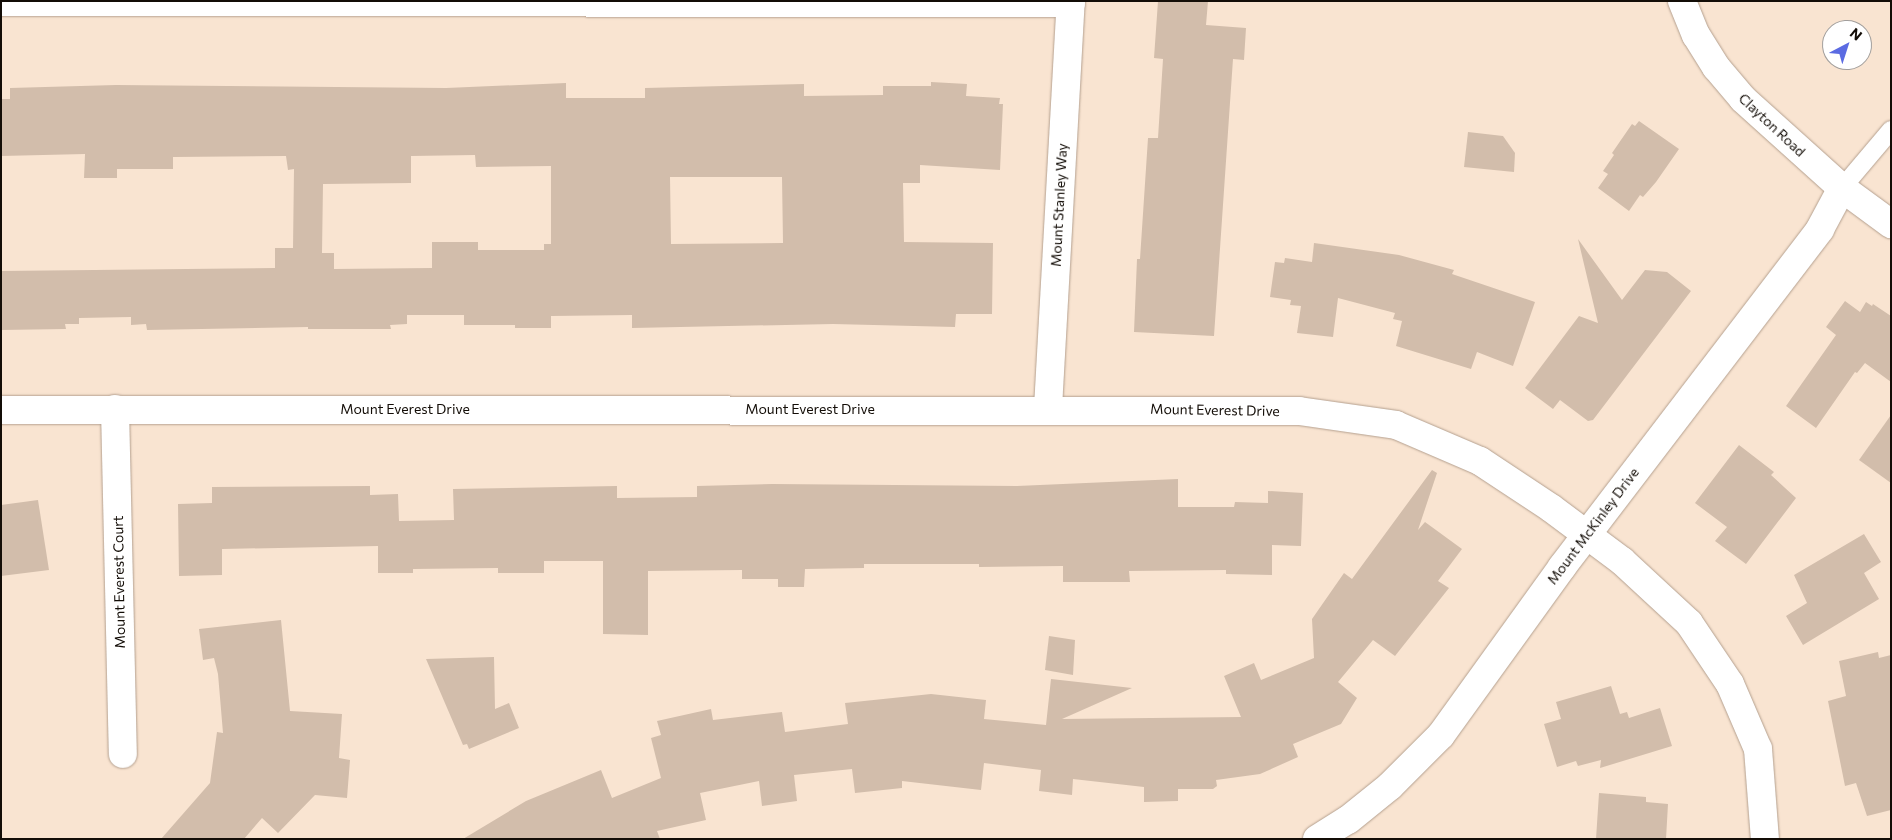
<!DOCTYPE html>
<style>
body{margin:0}
#map{position:relative;width:1892px;height:840px;overflow:hidden;background:#f9e4d1;font-family:Commissioner,sans-serif}
div>[style]{position:absolute}
.building>*{inset:0;background:#d2bdab}
.roads{filter:drop-shadow(0 0 1px #b4a08f) drop-shadow(0 0 1px #b4a08f)}
.service>*{height:18px;margin:-9px;padding:0 9px;transform-origin:9px;border-radius:9px;background:#fff}
.minor>*{height:28px;margin:-14px;padding:0 14px;transform-origin:14px;border-radius:14px;background:#fff}
.tertiary>*{height:28px;margin:-14px;padding:0 14px;transform-origin:14px;border-radius:14px;background:#fff}
span{translate:-50% -50%;white-space:nowrap;text-align:center;line-height:1.15;-webkit-text-stroke:5px #fff;paint-order:stroke}
.street-label{font-size:14px;color:#130d07}
.frame{position:absolute;inset:0;border:2px solid #130d07;pointer-events:none}
.north{position:absolute;left:1822px;top:20px;width:50px;height:50px;box-sizing:border-box;background:#fff;border:1px solid #a19e9c;border-radius:50%;rotate:40deg;font-size:14px;font-weight:700;line-height:20px;text-align:center;color:#130d07}
.north::after{content:'';display:block;margin:auto;width:18px;height:22px;background:#5b6be2;clip-path:polygon(50% 0,100% 100%,50% 72%,0 100%)}
</style>
<div id="map">
<div class="building">
<i style="clip-path:polygon(1158px 1px,1208px 1px,1206px 25px,1246px 28px,1244px 60px,1233px 59px,1214px 336px,1134px 332px,1137px 259px,1140px 259px,1148px 138px,1158px 138px,1163px 59px,1154px 58px)"></i>
<i style="clip-path:polygon(evenodd,931px 82px,967px 84px,966px 96px,1000px 98px,999px 104px,1003px 104px,1000px 170px,920px 165px,920px 183px,903px 183px,904px 242px,993px 243px,992px 314px,956px 314px,955px 327px,833px 324px,632px 328px,632px 315px,551px 316px,551px 328px,515px 328px,515px 325px,464px 325px,464px 315px,407px 315px,407px 324px,390px 325px,391px 329px,308px 329px,308px 327px,147px 330px,146px 324px,131px 325px,131px 317px,79px 318px,79px 324px,65px 324px,66px 329px,1px 330px,1px 271px,275px 268px,275px 248px,293px 248px,294px 169px,288px 170px,286px 156px,173px 157px,173px 169px,117px 169px,117px 178px,84px 178px,85px 154px,1px 156px,1px 99px,10px 99px,10px 88px,116px 85px,446px 88px,566px 83px,566px 98px,645px 98px,645px 88px,804px 84px,804px 96px,883px 95px,883px 86px,931px 86px,931px 82px,475px 155px,476px 167px,551px 166px,551px 244px,544px 244px,544px 250px,478px 250px,478px 242px,432px 242px,432px 268px,334px 269px,334px 253px,322px 253px,323px 184px,411px 183px,411px 156px,475px 155px,931px 82px,670px 177px,782px 177px,783px 243px,671px 244px,670px 177px)"></i>
<i style="clip-path:polygon(1639px 121px,1679px 149px,1656px 182px,1643px 197px,1640px 195px,1629px 211px,1598px 188px,1608px 174px,1603px 171px,1614px 155px,1612px 153px,1632px 124px,1635px 126px)"></i>
<i style="clip-path:polygon(1468px 132px,1503px 136px,1515px 153px,1514px 172px,1464px 167px)"></i>
<i style="clip-path:polygon(1578px 239px,1622px 300px,1645px 270px,1667px 272px,1691px 291px,1593px 420px,1588px 421px,1560px 400px,1553px 409px,1525px 388px,1579px 316px,1598px 323px)"></i>
<i style="clip-path:polygon(1314px 243px,1399px 255px,1454px 270px,1452px 274px,1535px 302px,1513px 366px,1477px 352px,1471px 369px,1396px 346px,1402px 321px,1393px 319px,1395px 313px,1338px 298px,1333px 337px,1297px 333px,1301px 306px,1290px 305px,1291px 300px,1270px 297px,1275px 262px,1284px 263px,1285px 258px,1312px 262px)"></i>
<i style="clip-path:polygon(1845px 301px,1860px 312px,1866px 302px,1872px 306px,1873px 304px,1891px 316px,1891px 382px,1865px 363px,1857px 373px,1855px 372px,1816px 428px,1786px 406px,1836px 335px,1826px 327px)"></i>
<i style="clip-path:polygon(1891px 415px,1891px 483px,1859px 460px)"></i>
<i style="clip-path:polygon(1739px 445px,1774px 472px,1771px 475px,1796px 498px,1746px 564px,1715px 541px,1727px 527px,1695px 503px)"></i>
<i style="clip-path:polygon(1432px 470px,1437px 473px,1418px 530px,1425px 522px,1462px 549px,1438px 581px,1449px 588px,1395px 656px,1373px 640px,1338px 682px,1357px 698px,1341px 724px,1293px 744px,1298px 757px,1260px 774px,1216px 780px,1217px 786px,1213px 789px,1178px 789px,1178px 801px,1144px 802px,1144px 787px,1073px 779px,1072px 795px,1039px 791px,1041px 770px,984px 763px,981px 790px,902px 781px,902px 788px,855px 793px,852px 769px,794px 775px,797px 801px,762px 806px,759px 781px,700px 793px,706px 820px,657px 831px,660px 839px,463px 839px,526px 801px,601px 770px,612px 798px,661px 778px,651px 738px,661px 735px,657px 721px,711px 709px,713px 720px,782px 712px,785px 732px,848px 724px,845px 703px,931px 694px,986px 700px,984px 719px,1046px 725px,1051px 679px,1132px 688px,1062px 719px,1241px 717px,1224px 676px,1254px 663px,1261px 680px,1314px 658px,1312px 619px,1344px 573px,1352px 579px)"></i>
<i style="clip-path:polygon(1178px 479px,1178px 507px,1234px 507px,1235px 502px,1268px 503px,1268px 491px,1303px 493px,1301px 546px,1272px 545px,1272px 575px,1226px 574px,1226px 570px,1129px 571px,1130px 582px,1063px 582px,1063px 566px,979px 567px,979px 564px,864px 564px,864px 568px,805px 569px,804px 587px,778px 587px,778px 579px,742px 579px,742px 570px,648px 571px,648px 635px,603px 634px,603px 561px,544px 561px,544px 573px,498px 573px,498px 568px,413px 569px,413px 573px,378px 573px,378px 546px,222px 549px,222px 575px,179px 576px,178px 504px,212px 503px,212px 487px,370px 486px,370px 495px,398px 494px,399px 521px,454px 520px,453px 489px,617px 486px,617px 498px,697px 497px,697px 486px,772px 484px,1017px 486px)"></i>
<i style="clip-path:polygon(38px 500px,49px 570px,1px 576px,1px 505px)"></i>
<i style="clip-path:polygon(1864px 534px,1881px 562px,1864px 573px,1879px 599px,1803px 645px,1786px 616px,1807px 603px,1794px 575px)"></i>
<i style="clip-path:polygon(281px 620px,290px 711px,342px 714px,339px 758px,350px 760px,347px 798px,315px 795px,278px 833px,262px 818px,244px 839px,161px 839px,210px 783px,217px 732px,223px 733px,218px 674px,214px 658px,203px 660px,199px 629px)"></i>
<i style="clip-path:polygon(1049px 636px,1075px 640px,1073px 675px,1045px 670px)"></i>
<i style="clip-path:polygon(1878px 652px,1879px 658px,1891px 655px,1891px 810px,1867px 816px,1856px 783px,1845px 786px,1828px 701px,1846px 696px,1839px 661px)"></i>
<i style="clip-path:polygon(494px 657px,495px 709px,509px 703px,519px 728px,469px 749px,467px 744px,463px 745px,426px 659px)"></i>
<i style="clip-path:polygon(1611px 686px,1620px 714px,1627px 712px,1629px 718px,1660px 708px,1672px 746px,1600px 768px,1601px 760px,1578px 766px,1576px 761px,1557px 767px,1544px 724px,1561px 719px,1556px 702px)"></i>
<i style="clip-path:polygon(1599px 793px,1646px 797px,1646px 802px,1668px 804px,1666px 839px,1596px 839px)"></i>
</div>
<div class="roads">
<div class="service">
<i style="left:1842px;top:188px;width:76px;rotate:-49.8deg"></i>
</div>
<div class="minor">
<i style="left:1px;top:2px;width:1070px;rotate:0.05deg"></i>
<i style="left:1048px;top:408px;width:408px;rotate:-86.8deg"></i>
<i style="left:115px;top:409px;width:345px;rotate:88.7deg"></i>
<i style="left:1px;top:410px;width:1298px;rotate:0.04deg"></i>
<i style="left:1299px;top:411px;width:98px;rotate:8.2deg"></i>
<i style="left:1396px;top:425px;width:91px;rotate:23.2deg"></i>
<i style="left:1480px;top:461px;width:85px;rotate:33.5deg"></i>
<i style="left:1551px;top:508px;width:89px;rotate:36.7deg"></i>
<i style="left:1622px;top:561px;width:91px;rotate:42.8deg"></i>
<i style="left:1689px;top:623px;width:73px;rotate:56.1deg"></i>
<i style="left:1730px;top:684px;width:71px;rotate:66.7deg"></i>
<i style="left:1758px;top:749px;width:90px;rotate:85.6deg"></i>
<i style="left:1317px;top:839px;width:36px;rotate:-32deg"></i>
<i style="left:1348px;top:820px;width:54px;rotate:-39deg"></i>
<i style="left:1390px;top:786px;width:72px;rotate:-45deg"></i>
<i style="left:1441px;top:735px;width:207px;rotate:-54.2deg"></i>
<i style="left:1562px;top:567px;width:425px;rotate:-52.6deg"></i>
<i style="left:1820px;top:229px;width:47px;rotate:-61.8deg"></i>
</div>
<div class="tertiary">
<i style="left:1682px;top:1px;width:37px;rotate:68deg"></i>
<i style="left:1696px;top:35px;width:38px;rotate:58deg"></i>
<i style="left:1716px;top:67px;width:42px;rotate:49.8deg"></i>
<i style="left:1743px;top:99px;width:133px;rotate:42deg"></i>
<i style="left:1842px;top:188px;width:61px;rotate:36.3deg"></i>
</div>
</div>
<div class="street-label">
<span style="left:1772px;top:125px;rotate:43deg">Clayton Road</span>
<span style="left:1059px;top:205px;rotate:-87deg">Mount Stanley Way</span>
<span style="left:405px;top:409px">Mount Everest Drive</span>
<span style="left:810px;top:409px">Mount Everest Drive</span>
<span style="left:1215px;top:410px;rotate:1deg">Mount Everest Drive</span>
<span style="left:1593px;top:526px;rotate:-53deg">Mount McKinley Drive</span>
<span style="left:119px;top:582px;rotate:-91deg">Mount Everest Court</span>
</div>
<div class="frame"></div>
<div class="north">N</div>
</div>
